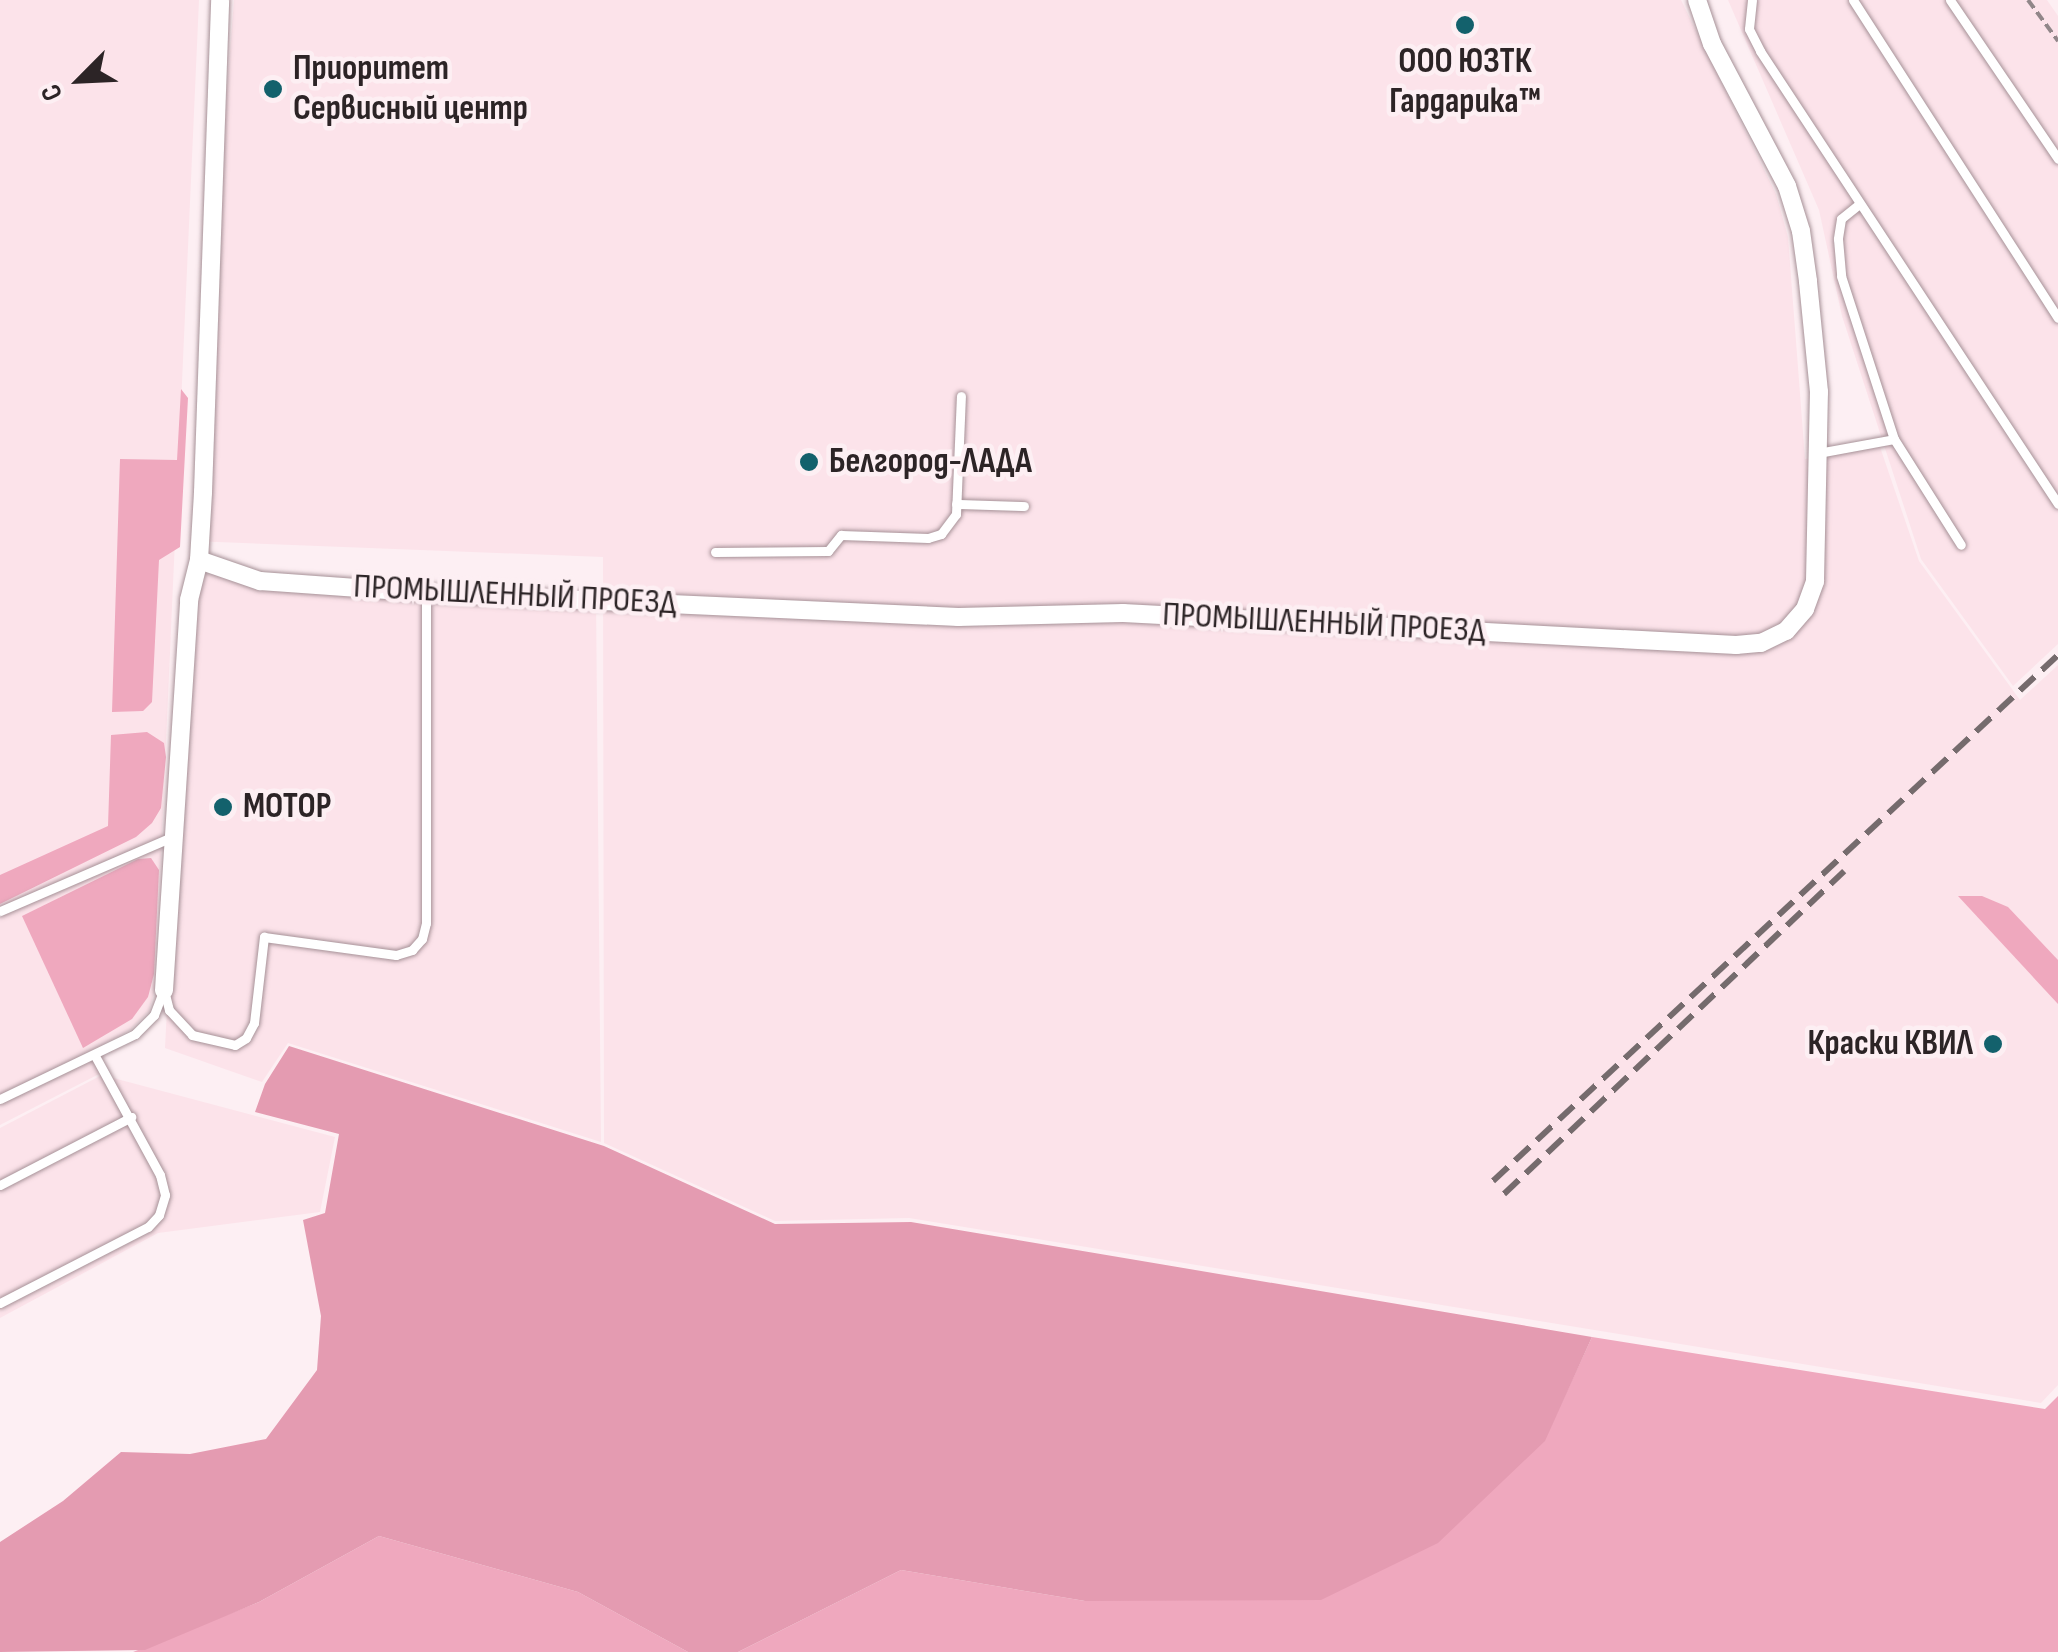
<!DOCTYPE html>
<meta charset="utf-8">
<style>
body{margin:0}
#map{position:relative;width:2058px;height:1652px;overflow:hidden;background:#fdeff3;font-family:"Sofia Sans Condensed",sans-serif}
div>[style]{position:absolute}
.built>*{inset:0;background:#fce3ea}
.green>*{inset:0;background:#efa8be}
.forest>*{inset:0;background:#e49bb1}
.path>*{height:4px;margin-top:-2px;transform-origin:0;background:repeating-linear-gradient(90deg,#918689 0 10px,transparent 0 15px)}
.roads{filter:drop-shadow(0 0 2px #a69197) drop-shadow(0 0 2px #a69197)}
.lane>*{height:9px;margin:-4.5px;padding:0 4.5px;transform-origin:4.5px;border-radius:4.5px;background:#fff}
.street>*{height:18px;margin:-9px;padding:0 9px;transform-origin:9px;border-radius:9px;background:#fff}
.rail>*{height:6px;margin-top:-3px;transform-origin:0;background:repeating-linear-gradient(90deg,#756b6d 0 20px,transparent 0 30px)}
.dots>*{width:28px;height:28px;translate:-50% -50%;box-sizing:border-box;border:5px solid #fdeff3;border-radius:50%}
span{translate:-50% -50%;white-space:nowrap;text-align:center;line-height:1.15;-webkit-text-stroke:9px #fdeff3;paint-order:stroke}
.poi-label{font-size:35px;color:#2c2426;font-weight:700}
.left{translate:0 -50%;text-align:left}
.right{translate:-100% -50%;text-align:right}
.street-label{font-size:35px;color:#2c2426}
.north{position:absolute;left:30px;top:30px;width:100px;height:100px;-webkit-text-stroke:8px #fdeff3;paint-order:stroke;rotate:246deg;font-size:28px;font-weight:700;line-height:40px;text-align:center;color:#2c2426}
.north::after{content:'';display:block;margin:auto;width:35px;height:45px;background:#2c2426;clip-path:polygon(50% 0,100% 100%,50% 72%,0 100%)}
</style>
<div id="map">
<div class="built">
<i style="clip-path:polygon(0 0,199px 0,155px 989px,149px 1011px,130px 1030px,91px 1051px,101px 1073px,0 1125px)"></i>
<i style="clip-path:polygon(234px 0,1681px 0,1776px 194px,1788px 237px,1805px 459px,1880px 447px,1919px 561px,2020px 700px,2058px 665px,2058px 1385px,2041px 1403px,909px 1218px,775px 1221px,604px 1143px,603px 557px,192px 541px)"></i>
<i style="clip-path:polygon(1728px 0,2047px 0,2058px 16px,2058px 644px,2013px 686px,1921px 559px,1842px 316px,1819px 210px)"></i>
<i style="clip-path:polygon(189px 573px,596px 598px,601px 1142px,288px 1043px,262px 1082px,165px 1048px)"></i>
<i style="clip-path:polygon(102px 1075px,335px 1137px,320px 1212px,158px 1233px,0 1318px,0 1128px)"></i>
</div>
<div class="green">
<i style="clip-path:polygon(181px 389px,188px 398px,180px 547px,159px 560px,152px 702px,143px 711px,112px 712px,120px 459px,177px 460px)"></i>
<i style="clip-path:polygon(147px 732px,164px 743px,166px 757px,161px 808px,152px 823px,136px 837px,0 904px,0 875px,108px 826px,111px 735px)"></i>
<i style="clip-path:polygon(151px 858px,159px 870px,154px 974px,148px 997px,132px 1019px,83px 1048px,22px 916px,138px 859px)"></i>
<i style="clip-path:polygon(1958px 896px,1982px 896px,2008px 907px,2058px 960px,2058px 1004px)"></i>
<i style="clip-path:polygon(1592px 1337px,2045px 1409px,2058px 1396px,2058px 1652px,738px 1652px,901px 1570px,1085px 1601px,1544px 1441px)"></i>
<i style="clip-path:polygon(379px 1536px,578px 1592px,688px 1652px,133px 1652px,259px 1602px)"></i>
</div>
<div class="forest">
<i style="clip-path:polygon(289px 1046px,604px 1146px,775px 1224px,911px 1222px,1592px 1337px,1545px 1441px,1438px 1543px,1321px 1600px,1085px 1601px,901px 1570px,738px 1652px,688px 1652px,578px 1592px,379px 1536px,259px 1602px,145px 1650px,0 1652px,0 1542px,63px 1501px,121px 1452px,190px 1454px,266px 1439px,317px 1370px,321px 1316px,303px 1220px,325px 1213px,339px 1134px,255px 1112px,265px 1084px)"></i>
</div>
<div class="path">
<i style="left:2028px;top:0;width:51px;rotate:53.8deg"></i>
</div>
<div class="roads">
<div class="lane">
<i style="left:1752px;top:0;width:29px;rotate:96deg"></i>
<i style="left:1749px;top:29px;width:25px;rotate:63deg"></i>
<i style="left:1760px;top:51px;width:542px;rotate:56.66deg"></i>
<i style="left:1853px;top:0;width:378px;rotate:57.2deg"></i>
<i style="left:1950px;top:0;width:192px;rotate:55.8deg"></i>
<i style="left:1858px;top:205px;width:22px;rotate:141deg"></i>
<i style="left:1841px;top:219px;width:20px;rotate:99deg"></i>
<i style="left:1838px;top:239px;width:37px;rotate:85deg"></i>
<i style="left:1841px;top:276px;width:171px;rotate:72deg"></i>
<i style="left:1894px;top:439px;width:125px;rotate:57.7deg"></i>
<i style="left:1818px;top:453px;width:77px;rotate:-10.4deg"></i>
<i style="left:956px;top:504px;width:68px;rotate:1.7deg"></i>
<i style="left:715px;top:552px;width:113px;rotate:-0.5deg"></i>
<i style="left:828px;top:551px;width:21px;rotate:-51deg"></i>
<i style="left:841px;top:535px;width:87px;rotate:2deg"></i>
<i style="left:928px;top:538px;width:14px;rotate:-17deg"></i>
<i style="left:941px;top:534px;width:25px;rotate:-53deg"></i>
<i style="left:956px;top:514px;width:118px;rotate:-87.6deg"></i>
<i style="left:0;top:911px;width:187px;rotate:-23.3deg"></i>
<i style="left:164px;top:990px;width:21px;rotate:76deg"></i>
<i style="left:169px;top:1010px;width:34px;rotate:47deg"></i>
<i style="left:192px;top:1035px;width:44px;rotate:13.1deg"></i>
<i style="left:235px;top:1045px;width:13px;rotate:-32deg"></i>
<i style="left:246px;top:1038px;width:17px;rotate:-62deg"></i>
<i style="left:254px;top:1023px;width:87px;rotate:-83.4deg"></i>
<i style="left:264px;top:937px;width:133px;rotate:7.8deg"></i>
<i style="left:396px;top:955px;width:17px;rotate:-17deg"></i>
<i style="left:412px;top:950px;width:15px;rotate:-48deg"></i>
<i style="left:422px;top:939px;width:16px;rotate:-76deg"></i>
<i style="left:426px;top:923px;width:329px;rotate:-90deg"></i>
<i style="left:0;top:1099px;width:150px;rotate:-25.7deg"></i>
<i style="left:135px;top:1034px;width:27px;rotate:-45deg"></i>
<i style="left:154px;top:1015px;width:25px;rotate:-69deg"></i>
<i style="left:0;top:1185px;width:148px;rotate:-27.4deg"></i>
<i style="left:0;top:1303px;width:166px;rotate:-27.2deg"></i>
<i style="left:148px;top:1227px;width:16px;rotate:-47deg"></i>
<i style="left:159px;top:1215px;width:21px;rotate:-73deg"></i>
<i style="left:165px;top:1195px;width:21px;rotate:-104deg"></i>
<i style="left:160px;top:1175px;width:136px;rotate:-118.6deg"></i>
</div>
<div class="street">
<i style="left:199px;top:560px;width:65px;rotate:19deg"></i>
<i style="left:260px;top:581px;width:166px;rotate:4.1deg"></i>
<i style="left:426px;top:593px;width:533px;rotate:2.58deg"></i>
<i style="left:958px;top:617px;width:165px;rotate:-1.4deg"></i>
<i style="left:1123px;top:613px;width:614px;rotate:2.99deg"></i>
<i style="left:1736px;top:645px;width:25px;rotate:-5deg"></i>
<i style="left:1761px;top:643px;width:28px;rotate:-26deg"></i>
<i style="left:1786px;top:631px;width:29px;rotate:-49deg"></i>
<i style="left:1805px;top:609px;width:30px;rotate:-70deg"></i>
<i style="left:1815px;top:581px;width:189px;rotate:-88.8deg"></i>
<i style="left:1819px;top:392px;width:112px;rotate:-95.7deg"></i>
<i style="left:1808px;top:281px;width:50px;rotate:-98deg"></i>
<i style="left:1801px;top:231px;width:47px;rotate:-107.3deg"></i>
<i style="left:1787px;top:186px;width:161px;rotate:-117.8deg"></i>
<i style="left:1712px;top:44px;width:46px;rotate:-108.8deg"></i>
<i style="left:164px;top:990px;width:391px;rotate:-86.3deg"></i>
<i style="left:189px;top:600px;width:41px;rotate:-76deg"></i>
<i style="left:199px;top:560px;width:68px;rotate:-86.6deg"></i>
<i style="left:203px;top:492px;width:492px;rotate:-88deg"></i>
</div>
</div>
<div class="rail">
<i style="left:1493px;top:1181px;width:772px;rotate:-42.95deg"></i>
<i style="left:1504px;top:1194px;width:469px;rotate:-43.5deg"></i>
</div>
<div class="dots">
<i style="left:1465px;top:25px;background:#13616c"></i>
<i style="left:273px;top:89px;background:#13616c"></i>
<i style="left:809px;top:462px;background:#13616c"></i>
<i style="left:223px;top:807px;background:#13616c"></i>
<i style="left:1993px;top:1044px;background:#13616c"></i>
</div>
<div class="poi-label">
<span style="left:1465px;top:82px">ООО ЮЗТК<br>Гардарика™</span>
<span class="left" style="left:293px;top:89px">Приоритет<br>Сервисный центр</span>
<span class="left" style="left:829px;top:462px">Белгород-ЛАДА</span>
<span class="left" style="left:243px;top:807px">МОТОР</span>
<span class="right" style="left:1973px;top:1044px">Краски КВИЛ</span>
</div>
<div class="street-label">
<span style="left:515px;top:595px;rotate:3deg">ПРОМЫШЛЕННЫЙ ПРОЕЗД</span>
<span style="left:1324px;top:623px;rotate:3deg">ПРОМЫШЛЕННЫЙ ПРОЕЗД</span>
</div>
<div class="north">С</div>
</div>
